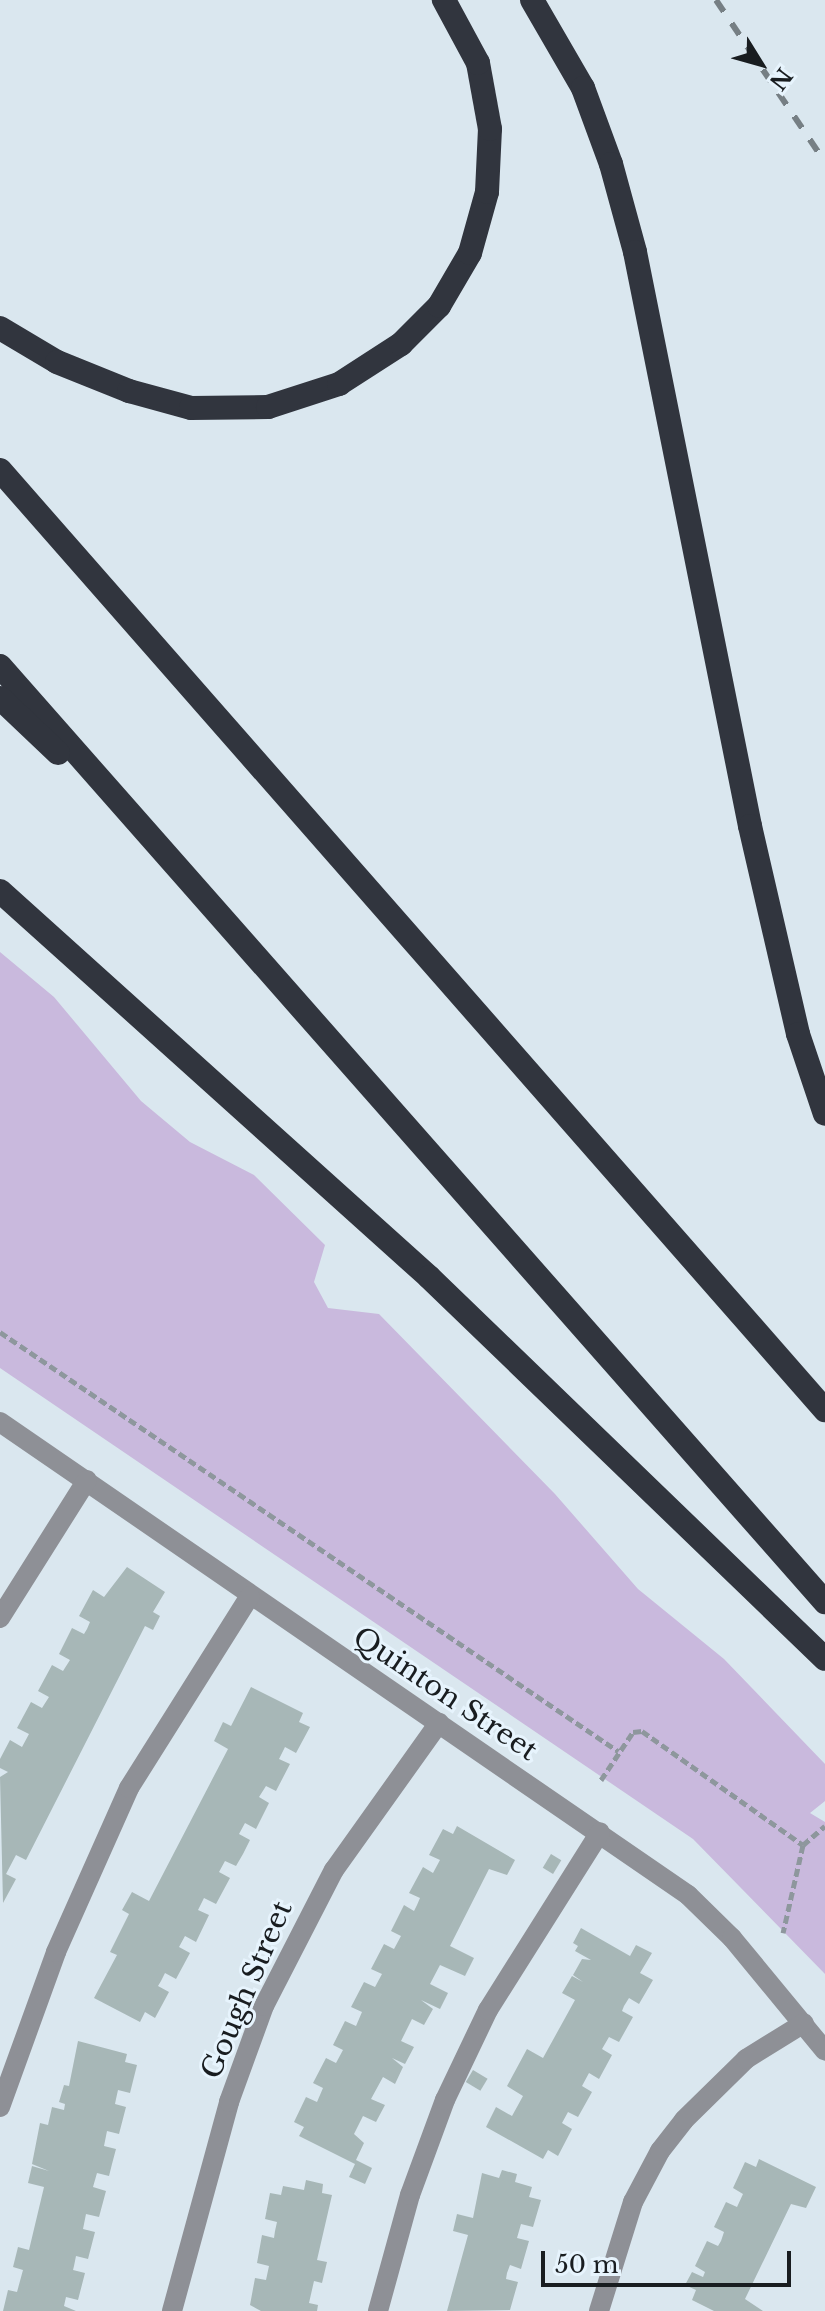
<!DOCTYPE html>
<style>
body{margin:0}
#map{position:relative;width:825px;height:2311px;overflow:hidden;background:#dae7ef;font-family:"Libre Baskerville",serif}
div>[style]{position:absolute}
.green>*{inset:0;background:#c9b9dd}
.building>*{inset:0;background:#a7b7b7;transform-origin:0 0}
.path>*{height:5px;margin-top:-2.5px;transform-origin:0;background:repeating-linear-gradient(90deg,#8e979d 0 8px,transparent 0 12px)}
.minor>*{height:20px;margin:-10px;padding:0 10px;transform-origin:10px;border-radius:10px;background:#8e9096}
.highway>*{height:24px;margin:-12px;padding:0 12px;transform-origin:12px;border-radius:12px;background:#31353e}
.rail>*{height:6px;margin-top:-3px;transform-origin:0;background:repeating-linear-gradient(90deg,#767f84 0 14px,transparent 0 28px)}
span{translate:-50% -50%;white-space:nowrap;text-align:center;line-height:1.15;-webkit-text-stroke:6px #e7f4fd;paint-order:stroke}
.street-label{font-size:28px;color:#191d20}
.north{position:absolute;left:721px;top:24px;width:80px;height:80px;-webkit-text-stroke:6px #e7f4fd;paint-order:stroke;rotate:127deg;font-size:22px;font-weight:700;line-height:32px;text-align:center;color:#191d20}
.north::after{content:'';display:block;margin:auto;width:28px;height:36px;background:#191d20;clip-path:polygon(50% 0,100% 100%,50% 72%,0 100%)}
.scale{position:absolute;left:541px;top:2251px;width:250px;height:36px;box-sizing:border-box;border:4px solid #191d20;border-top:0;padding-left:10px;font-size:24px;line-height:28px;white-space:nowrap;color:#191d20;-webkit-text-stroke:6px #e7f4fd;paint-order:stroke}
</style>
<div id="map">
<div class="green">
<i style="clip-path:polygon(0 952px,54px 997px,141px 1101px,190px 1142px,254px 1175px,325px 1245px,314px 1282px,328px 1308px,379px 1314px,555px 1494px,638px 1589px,724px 1659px,825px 1764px,825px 1801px,810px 1813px,825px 1822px,825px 1974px,693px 1839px,0 1368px)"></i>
</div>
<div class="building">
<i style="clip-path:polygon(127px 1567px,165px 1592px,153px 1612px,160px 1616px,153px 1630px,145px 1626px,26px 1860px,16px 1855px,6px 1874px,16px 1879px,3px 1903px,0 1777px,8px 1772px,0 1768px,0 1759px,10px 1740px,22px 1747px,29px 1734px,17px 1728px,31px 1702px,42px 1708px,49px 1697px,38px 1691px,52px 1665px,63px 1671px,70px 1660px,59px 1654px,72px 1628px,84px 1634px,87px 1629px,90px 1622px,79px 1616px,93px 1590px,104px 1597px)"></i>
<i style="clip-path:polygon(251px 1687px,303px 1713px,299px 1722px,310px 1727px,296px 1753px,285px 1747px,279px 1759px,290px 1764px,276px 1791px,266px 1786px,259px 1797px,269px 1803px,256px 1829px,245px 1823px,239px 1834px,250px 1840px,243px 1854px,236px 1866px,225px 1861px,219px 1872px,230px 1878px,216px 1904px,204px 1898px,198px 1910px,209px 1915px,196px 1942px,185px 1936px,179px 1947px,190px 1953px,176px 1979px,165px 1973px,161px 1981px,158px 1986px,169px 1992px,155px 2018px,145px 2012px,140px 2022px,94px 1998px,117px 1955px,110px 1952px,129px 1914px,122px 1910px,132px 1892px,149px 1901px,228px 1749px,214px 1741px,223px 1722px,231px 1726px)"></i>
<i style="clip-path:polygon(457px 1826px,515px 1860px,507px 1875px,489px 1869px,450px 1946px,474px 1958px,465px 1976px,440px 1965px,430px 1984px,448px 1993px,440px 2009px,421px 2000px,433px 2009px,424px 2025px,412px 2019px,401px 2041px,414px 2047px,405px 2064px,392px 2058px,403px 2067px,395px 2084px,383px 2077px,371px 2099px,385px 2105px,376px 2122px,363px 2116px,354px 2134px,364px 2143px,356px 2160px,372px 2168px,365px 2184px,349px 2177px,355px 2164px,299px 2136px,304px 2127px,294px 2122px,306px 2097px,317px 2102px,323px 2088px,313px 2083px,326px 2058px,336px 2063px,343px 2050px,333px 2045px,345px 2021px,356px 2026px,362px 2012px,351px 2007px,364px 1982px,375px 1987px,382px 1974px,371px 1969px,384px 1944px,394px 1949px,401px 1936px,391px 1931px,404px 1905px,414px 1911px,417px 1905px,420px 1898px,409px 1893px,423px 1867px,433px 1873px,440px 1860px,429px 1855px,443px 1829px,453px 1834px)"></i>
<i style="left:551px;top:1854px;width:12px;height:16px;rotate:31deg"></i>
<i style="clip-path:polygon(581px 1928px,630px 1956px,636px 1945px,652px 1953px,640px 1973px,653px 1980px,639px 2004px,629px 1998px,624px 2006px,622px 2011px,633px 2017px,619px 2042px,609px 2037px,602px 2049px,612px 2055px,599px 2079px,589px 2073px,582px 2086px,592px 2092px,578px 2117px,568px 2112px,562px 2123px,572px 2129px,558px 2156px,548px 2150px,543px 2159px,486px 2127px,496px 2107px,512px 2116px,523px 2096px,507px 2086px,527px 2049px,543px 2058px,575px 2000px,562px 1993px,572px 1976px,583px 1982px,573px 1975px,582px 1959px,591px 1960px,575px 1951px,578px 1946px,573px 1943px)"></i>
<i style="clip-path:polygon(78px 2041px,127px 2054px,125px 2062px,137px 2065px,130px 2093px,118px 2090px,116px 2099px,115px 2104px,126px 2107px,119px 2134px,107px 2131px,104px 2146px,116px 2149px,112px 2164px,109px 2176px,97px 2173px,93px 2187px,106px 2191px,99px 2217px,86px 2214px,83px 2229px,95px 2232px,88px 2259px,76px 2256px,74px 2266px,73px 2270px,85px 2273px,78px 2300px,66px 2297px,64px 2306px,76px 2311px,3px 2311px,8px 2290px,17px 2292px,23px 2270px,13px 2267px,18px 2247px,29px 2250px,44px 2187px,28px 2183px,32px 2166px,49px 2171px,32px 2164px,40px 2123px,48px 2125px,52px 2107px,64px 2110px,65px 2104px,59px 2102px,64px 2085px,69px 2086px)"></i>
<i style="left:473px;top:2070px;width:17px;height:14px;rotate:31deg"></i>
<i style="clip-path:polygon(759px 2159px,816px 2187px,806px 2208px,791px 2204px,745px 2299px,763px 2311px,714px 2311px,692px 2300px,696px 2290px,685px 2285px,692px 2272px,703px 2277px,705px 2272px,695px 2266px,707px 2241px,718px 2246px,721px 2241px,724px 2232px,714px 2227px,726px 2202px,737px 2207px,743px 2194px,733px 2188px,745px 2162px,756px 2167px)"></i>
<i style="clip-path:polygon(502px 2170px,517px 2174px,515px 2182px,532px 2187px,529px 2197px,541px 2200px,533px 2227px,521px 2224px,517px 2238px,529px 2241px,521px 2269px,510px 2265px,507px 2273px,506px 2279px,518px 2282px,510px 2310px,447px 2311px,468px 2235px,453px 2231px,457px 2214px,473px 2218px,482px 2173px,499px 2178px)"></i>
<i style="clip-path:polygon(306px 2180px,323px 2184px,322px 2193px,332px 2195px,317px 2260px,327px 2262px,322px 2283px,314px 2281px,309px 2303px,318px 2305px,317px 2311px,261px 2311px,250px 2305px,255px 2278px,266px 2280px,269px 2266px,257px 2263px,262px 2235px,274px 2238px,275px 2231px,277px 2222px,265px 2219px,270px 2193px,281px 2195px,283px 2186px,304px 2190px)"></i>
</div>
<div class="path">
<i style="left:0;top:1332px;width:747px;rotate:34.14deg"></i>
<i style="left:601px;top:1780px;width:58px;rotate:-56.3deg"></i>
<i style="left:633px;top:1732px;width:9px;rotate:-6deg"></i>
<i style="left:642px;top:1731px;width:197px;rotate:35.3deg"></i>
<i style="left:803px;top:1845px;width:90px;rotate:102.8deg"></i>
<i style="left:803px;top:1845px;width:29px;rotate:-41deg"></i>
</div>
<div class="minor">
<i style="left:0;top:1422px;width:835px;rotate:34.51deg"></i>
<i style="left:688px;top:1895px;width:62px;rotate:44.3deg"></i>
<i style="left:732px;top:1938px;width:146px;rotate:50.5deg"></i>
<i style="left:0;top:1618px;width:163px;rotate:-57.8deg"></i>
<i style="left:0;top:2107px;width:165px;rotate:-70.1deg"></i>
<i style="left:56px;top:1952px;width:180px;rotate:-66deg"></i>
<i style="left:129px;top:1788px;width:227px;rotate:-57.8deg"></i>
<i style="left:172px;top:2311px;width:217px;rotate:-74.7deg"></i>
<i style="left:229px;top:2102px;width:102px;rotate:-70deg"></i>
<i style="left:264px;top:2006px;width:153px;rotate:-62.8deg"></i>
<i style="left:334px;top:1870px;width:181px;rotate:-54.5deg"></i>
<i style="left:378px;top:2311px;width:120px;rotate:-74.6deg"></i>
<i style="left:410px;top:2195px;width:101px;rotate:-69.8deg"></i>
<i style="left:445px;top:2100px;width:100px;rotate:-64.5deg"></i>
<i style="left:488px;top:2010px;width:210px;rotate:-57.8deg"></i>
<i style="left:599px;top:2311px;width:114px;rotate:-72.7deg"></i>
<i style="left:633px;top:2202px;width:58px;rotate:-62.1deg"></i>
<i style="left:660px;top:2151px;width:39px;rotate:-52deg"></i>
<i style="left:684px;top:2120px;width:87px;rotate:-44.5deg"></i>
<i style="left:746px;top:2059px;width:68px;rotate:-31.8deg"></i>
</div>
<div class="highway">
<i style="left:532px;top:0;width:102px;rotate:59.9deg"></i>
<i style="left:583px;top:88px;width:81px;rotate:69.8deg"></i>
<i style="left:611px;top:164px;width:91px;rotate:74.7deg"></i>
<i style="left:635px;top:252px;width:585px;rotate:78.67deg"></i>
<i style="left:750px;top:826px;width:213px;rotate:77deg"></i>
<i style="left:798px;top:1034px;width:84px;rotate:71.4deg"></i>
<i style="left:0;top:328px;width:66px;rotate:30.8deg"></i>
<i style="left:57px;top:362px;width:78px;rotate:21.9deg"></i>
<i style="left:129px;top:391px;width:64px;rotate:15.3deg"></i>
<i style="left:191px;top:408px;width:77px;rotate:-0.7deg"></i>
<i style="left:268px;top:407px;width:75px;rotate:-17.9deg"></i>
<i style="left:339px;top:384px;width:74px;rotate:-32.8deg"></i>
<i style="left:401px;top:344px;width:54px;rotate:-45deg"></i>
<i style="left:439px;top:306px;width:61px;rotate:-59.7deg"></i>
<i style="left:470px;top:253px;width:63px;rotate:-74.4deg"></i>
<i style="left:487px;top:192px;width:63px;rotate:-87.3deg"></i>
<i style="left:490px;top:129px;width:67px;rotate:-100.3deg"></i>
<i style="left:478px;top:63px;width:72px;rotate:-118.4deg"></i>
<i style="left:0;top:470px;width:1251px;rotate:48.73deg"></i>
<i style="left:0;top:666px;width:1248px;rotate:48.61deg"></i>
<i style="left:0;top:698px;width:80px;rotate:43.5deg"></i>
<i style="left:0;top:891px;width:577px;rotate:41.98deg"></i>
<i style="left:429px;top:1277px;width:550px;rotate:43.97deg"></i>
</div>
<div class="rail">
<i style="left:716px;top:0;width:195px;rotate:56.1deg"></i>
</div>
<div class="street-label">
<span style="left:445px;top:1694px;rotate:34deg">Quinton Street</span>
<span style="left:247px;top:1990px;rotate:-67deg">Gough Street</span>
</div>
<div class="north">N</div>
<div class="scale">50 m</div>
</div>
